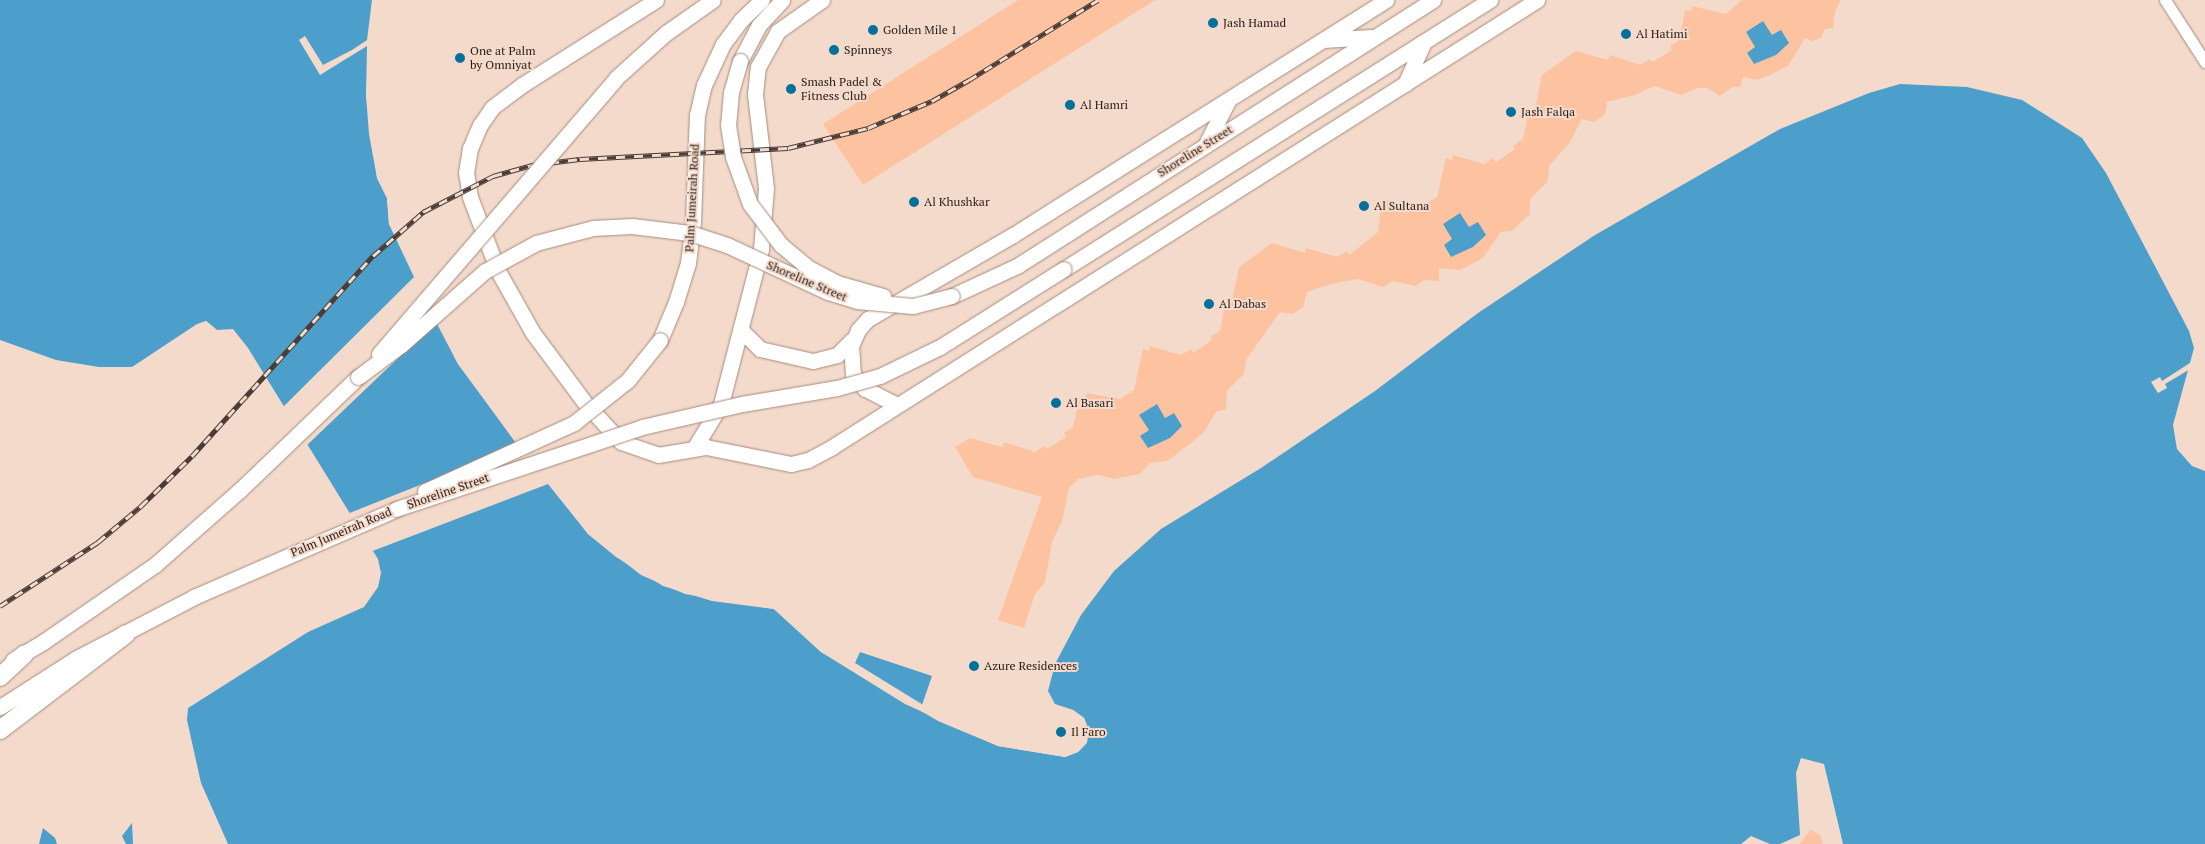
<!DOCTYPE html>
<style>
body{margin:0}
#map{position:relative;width:2205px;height:844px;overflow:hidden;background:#f4dacb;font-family:"PT Serif",serif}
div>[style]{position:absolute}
.green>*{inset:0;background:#fdc3a0}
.water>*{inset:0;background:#4d9fcb}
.pier>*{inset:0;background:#f4dacb}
.roads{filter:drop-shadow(0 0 1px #a48c7e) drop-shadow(0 0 1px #a48c7e)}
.street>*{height:11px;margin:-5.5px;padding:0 5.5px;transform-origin:5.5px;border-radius:5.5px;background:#fff}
.secondary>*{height:15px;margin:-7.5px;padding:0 7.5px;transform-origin:7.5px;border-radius:7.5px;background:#fff}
.primary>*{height:18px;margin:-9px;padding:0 9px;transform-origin:9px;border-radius:9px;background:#fff}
.rail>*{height:5px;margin-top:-2.5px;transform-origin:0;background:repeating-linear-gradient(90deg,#f4dacb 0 9px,#4a3d37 0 18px);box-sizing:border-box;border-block:1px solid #4a3d37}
.bridges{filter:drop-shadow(0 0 1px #a48c7e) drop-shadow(0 0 1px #a48c7e)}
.secondary-bridge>*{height:15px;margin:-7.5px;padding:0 7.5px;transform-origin:7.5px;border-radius:7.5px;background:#fff}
.dots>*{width:14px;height:14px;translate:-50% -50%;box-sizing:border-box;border:2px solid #f4dacb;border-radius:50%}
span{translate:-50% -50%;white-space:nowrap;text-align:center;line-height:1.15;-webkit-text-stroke:4px #f4dacb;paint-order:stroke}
.poi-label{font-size:12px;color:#261c17}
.left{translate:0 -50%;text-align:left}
.street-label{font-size:12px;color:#261c17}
</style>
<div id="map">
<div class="green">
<i style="clip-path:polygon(1018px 0,1155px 0,863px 185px,823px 124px)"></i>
<i style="clip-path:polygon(1742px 0,1841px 0,1835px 11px,1833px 28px,1825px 29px,1821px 38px,1812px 41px,1805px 38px,1788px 66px,1770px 75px,1757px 80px,1743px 77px,1740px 87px,1732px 87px,1720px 96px,1707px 88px,1698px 88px,1681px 95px,1654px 86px,1635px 95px,1607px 102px,1605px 114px,1595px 122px,1582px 119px,1570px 142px,1549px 166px,1548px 181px,1530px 199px,1530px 214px,1512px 231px,1501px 232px,1482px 259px,1460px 270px,1439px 268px,1439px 281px,1425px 280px,1416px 286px,1393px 281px,1383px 287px,1358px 279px,1331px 284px,1307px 292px,1303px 307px,1293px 314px,1280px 312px,1246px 360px,1244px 374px,1227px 391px,1226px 409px,1216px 412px,1204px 432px,1186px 447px,1167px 461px,1150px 463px,1140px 474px,1114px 479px,1098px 475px,1078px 479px,1069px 488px,1062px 521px,1052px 542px,1045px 582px,1035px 594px,1024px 628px,998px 620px,1042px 497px,973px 477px,955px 447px,970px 438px,1002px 447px,1004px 442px,1035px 452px,1044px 446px,1047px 449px,1066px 437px,1064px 433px,1073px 427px,1080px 397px,1086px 398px,1087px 393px,1120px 399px,1134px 390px,1143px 349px,1149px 351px,1150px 346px,1181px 355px,1191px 349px,1193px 353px,1212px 340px,1210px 337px,1220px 331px,1226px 300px,1232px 301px,1239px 267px,1272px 243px,1305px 253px,1306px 248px,1337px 257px,1347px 251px,1349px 255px,1378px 232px,1382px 200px,1423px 205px,1437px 197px,1446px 158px,1452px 160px,1453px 155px,1484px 164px,1493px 158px,1496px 162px,1515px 149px,1513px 146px,1523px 139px,1529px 109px,1535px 110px,1542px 75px,1576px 51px,1608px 60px,1610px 55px,1640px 65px,1650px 59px,1652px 62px,1672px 50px,1670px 46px,1679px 40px,1685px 10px,1691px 11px,1692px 6px,1726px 14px)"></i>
<i style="clip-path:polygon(1810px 830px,1820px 835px,1823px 844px,1800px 844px)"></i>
</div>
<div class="water">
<i style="clip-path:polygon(0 0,372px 0,366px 95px,369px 134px,377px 178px,387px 198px,389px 224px,458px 364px,588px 534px,616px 557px,663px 586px,712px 601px,774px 609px,821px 652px,938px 721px,998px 746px,1065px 757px,1078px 752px,1086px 743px,1089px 730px,1084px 718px,1073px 710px,1055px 704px,1048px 691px,1055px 664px,1081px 615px,1114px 571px,1161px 529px,1261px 468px,1375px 391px,1478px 313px,1595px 235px,1780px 129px,1869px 93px,1900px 84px,1967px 87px,2022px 100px,2082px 138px,2106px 173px,2189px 331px,2194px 348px,2173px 425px,2177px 449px,2192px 466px,2205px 471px,2205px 844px,1843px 844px,1824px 764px,1801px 758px,1796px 773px,1800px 835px,1780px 844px,1770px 844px,1751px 836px,1741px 844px,228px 844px,201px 783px,187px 720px,188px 708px,290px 640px,364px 607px,378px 587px,381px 573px,378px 559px,248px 348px,233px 329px,217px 330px,206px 321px,197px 324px,132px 367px,99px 367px,56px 360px,0 340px)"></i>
<i style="clip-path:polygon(1763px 21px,1772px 35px,1781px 30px,1789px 43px,1776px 55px,1754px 64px,1747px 53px,1755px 47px,1746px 32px)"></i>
<i style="clip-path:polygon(1460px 213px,1469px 227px,1478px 222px,1486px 235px,1473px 247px,1451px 257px,1444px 245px,1452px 239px,1443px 224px)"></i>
<i style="clip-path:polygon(1157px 404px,1165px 418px,1174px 413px,1182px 426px,1170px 438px,1148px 448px,1140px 436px,1149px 430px,1139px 415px)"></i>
<i style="clip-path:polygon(860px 652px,932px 676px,922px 705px,855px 663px)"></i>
<i style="clip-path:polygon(132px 823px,133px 844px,126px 844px,122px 836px)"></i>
<i style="clip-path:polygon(43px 828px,55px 838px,57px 844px,39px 844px)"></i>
</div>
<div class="pier">
<i style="clip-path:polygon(372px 0,375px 9px,368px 94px,372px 134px,380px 177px,389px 198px,392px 223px,460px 363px,590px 532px,617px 555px,664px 583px,712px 599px,775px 607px,822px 649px,906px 702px,998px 744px,1065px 755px,1077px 750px,1084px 742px,1086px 730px,1082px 720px,1072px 712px,1052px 705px,1073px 710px,1084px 718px,1089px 730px,1087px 743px,1078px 752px,1065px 757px,998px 746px,905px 704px,821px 652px,774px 609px,685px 594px,641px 575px,588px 534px,548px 484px,370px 552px,347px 514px,518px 446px,458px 364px,436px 322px,306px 446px,282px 408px,414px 277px,389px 224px,387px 198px,377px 178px,366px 95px,367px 46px,320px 75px,299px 40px,305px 36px,323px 65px,352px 50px,367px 40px)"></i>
<i style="clip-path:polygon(206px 321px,217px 330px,206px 323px,198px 326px,129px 369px)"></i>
<i style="clip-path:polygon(2193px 361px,2192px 368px,2165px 384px,2167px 388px,2158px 393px,2151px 382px,2160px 377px,2162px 381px)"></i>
<i style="clip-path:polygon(317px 623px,319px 625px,188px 708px,228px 678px)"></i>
<i style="clip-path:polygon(853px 662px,925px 706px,925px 707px,854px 665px)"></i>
</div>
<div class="roads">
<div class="street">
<i style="left:2165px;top:0;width:74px;rotate:57.2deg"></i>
</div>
<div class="secondary">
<i style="left:656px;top:0;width:159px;rotate:147.6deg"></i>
<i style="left:522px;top:85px;width:38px;rotate:143deg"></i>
<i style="left:492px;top:108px;width:21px;rotate:125deg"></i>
<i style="left:480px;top:125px;width:25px;rotate:113deg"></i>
<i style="left:470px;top:148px;width:24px;rotate:99deg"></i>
<i style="left:466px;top:172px;width:25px;rotate:81deg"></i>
<i style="left:470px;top:197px;width:79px;rotate:69.3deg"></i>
<i style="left:498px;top:271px;width:71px;rotate:60.6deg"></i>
<i style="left:533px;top:333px;width:87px;rotate:53.4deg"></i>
<i style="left:585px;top:403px;width:53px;rotate:47.3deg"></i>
<i style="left:621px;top:442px;width:39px;rotate:19deg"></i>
<i style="left:658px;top:455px;width:49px;rotate:-9.5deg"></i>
<i style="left:706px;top:447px;width:87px;rotate:11.3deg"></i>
<i style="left:791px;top:464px;width:17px;rotate:-13deg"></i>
<i style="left:808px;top:460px;width:27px;rotate:-28deg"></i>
<i style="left:832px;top:447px;width:835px;rotate:-32.38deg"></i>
<i style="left:1323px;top:40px;width:48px;rotate:-3.6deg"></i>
<i style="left:740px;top:61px;width:41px;rotate:-62.2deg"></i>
<i style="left:759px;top:25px;width:34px;rotate:-47deg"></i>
<i style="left:1405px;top:84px;width:46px;rotate:-65.7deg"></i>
<i style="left:1207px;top:142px;width:46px;rotate:-62.9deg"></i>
<i style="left:1064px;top:269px;width:504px;rotate:-32.27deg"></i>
<i style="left:952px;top:296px;width:72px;rotate:-24.8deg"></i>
<i style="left:1017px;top:266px;width:494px;rotate:-32.6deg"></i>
<i style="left:741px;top:330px;width:27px;rotate:45deg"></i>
<i style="left:760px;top:349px;width:54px;rotate:12.8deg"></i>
<i style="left:813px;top:361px;width:25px;rotate:-14deg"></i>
<i style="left:837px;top:355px;width:21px;rotate:-45deg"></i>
<i style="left:660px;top:340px;width:41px;rotate:-67.2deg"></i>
<i style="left:676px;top:302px;width:41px;rotate:-72.9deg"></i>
<i style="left:688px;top:263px;width:41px;rotate:-83deg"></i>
<i style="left:693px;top:222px;width:107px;rotate:-87.9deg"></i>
<i style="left:697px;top:115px;width:31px;rotate:-77deg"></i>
<i style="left:704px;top:85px;width:45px;rotate:-65.1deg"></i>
<i style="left:723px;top:44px;width:30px;rotate:-53deg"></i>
<i style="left:741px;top:20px;width:29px;rotate:-44deg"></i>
<i style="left:897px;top:405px;width:36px;rotate:-153deg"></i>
<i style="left:865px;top:389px;width:19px;rotate:-129deg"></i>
<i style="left:853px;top:374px;width:28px;rotate:-94deg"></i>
<i style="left:851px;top:346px;width:17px;rotate:-66deg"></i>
<i style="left:858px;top:330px;width:15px;rotate:-48deg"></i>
<i style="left:868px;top:319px;width:168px;rotate:-30.1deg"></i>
<i style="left:1013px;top:235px;width:441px;rotate:-32.2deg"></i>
<i style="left:695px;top:447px;width:50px;rotate:-58.8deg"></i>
<i style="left:721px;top:404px;width:160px;rotate:-75.5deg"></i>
<i style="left:761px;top:249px;width:61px;rotate:-85.3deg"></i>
<i style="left:766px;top:188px;width:95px;rotate:-96.7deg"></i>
<i style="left:755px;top:94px;width:27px;rotate:-84deg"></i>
<i style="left:758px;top:67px;width:41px;rotate:-60.9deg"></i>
<i style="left:778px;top:31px;width:54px;rotate:-35.2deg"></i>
<i style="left:13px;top:660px;width:35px;rotate:-31deg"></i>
<i style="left:43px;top:642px;width:137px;rotate:-34.6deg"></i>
<i style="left:156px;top:564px;width:112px;rotate:-41.4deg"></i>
<i style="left:240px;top:490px;width:163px;rotate:-43.8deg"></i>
<i style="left:0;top:707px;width:89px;rotate:-32.6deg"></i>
<i style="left:75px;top:659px;width:134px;rotate:-27.5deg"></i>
<i style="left:194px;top:597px;width:220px;rotate:-23.5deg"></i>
</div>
<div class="primary">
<i style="left:0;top:677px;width:33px;rotate:-43deg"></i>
<i style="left:0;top:730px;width:158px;rotate:-37.3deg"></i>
</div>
</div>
<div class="rail">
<i style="left:0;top:606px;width:117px;rotate:-33.1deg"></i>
<i style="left:98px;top:542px;width:56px;rotate:-39.9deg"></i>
<i style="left:141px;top:506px;width:71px;rotate:-44.4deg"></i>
<i style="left:192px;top:456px;width:270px;rotate:-47.9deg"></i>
<i style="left:373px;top:256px;width:67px;rotate:-41.3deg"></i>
<i style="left:423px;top:212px;width:79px;rotate:-27.2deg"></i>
<i style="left:493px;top:176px;width:41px;rotate:-15.8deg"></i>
<i style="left:532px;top:165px;width:48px;rotate:-7.1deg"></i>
<i style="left:580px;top:159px;width:208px;rotate:-3deg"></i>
<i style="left:788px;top:148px;width:82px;rotate:-14deg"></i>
<i style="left:868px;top:128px;width:69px;rotate:-22.9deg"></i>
<i style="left:932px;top:101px;width:43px;rotate:-29.6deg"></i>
<i style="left:969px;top:80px;width:152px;rotate:-31.8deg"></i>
</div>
<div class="bridges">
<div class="secondary-bridge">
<i style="left:740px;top:61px;width:32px;rotate:106deg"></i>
<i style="left:731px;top:92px;width:33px;rotate:95deg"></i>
<i style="left:728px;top:125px;width:32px;rotate:81deg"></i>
<i style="left:733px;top:157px;width:50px;rotate:70.1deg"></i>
<i style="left:750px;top:204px;width:51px;rotate:52.9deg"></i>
<i style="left:781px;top:245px;width:34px;rotate:40deg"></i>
<i style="left:807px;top:267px;width:34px;rotate:28deg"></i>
<i style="left:837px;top:283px;width:48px;rotate:15.8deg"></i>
<i style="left:379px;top:354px;width:364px;rotate:-49.3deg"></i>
<i style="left:616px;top:78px;width:67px;rotate:-42deg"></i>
<i style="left:666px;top:33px;width:57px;rotate:-35.1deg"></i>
<i style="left:358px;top:377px;width:54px;rotate:-36.7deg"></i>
<i style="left:401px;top:345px;width:112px;rotate:-41.4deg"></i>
<i style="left:485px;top:271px;width:58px;rotate:-28.8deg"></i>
<i style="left:536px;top:243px;width:59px;rotate:-14.7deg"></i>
<i style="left:593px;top:228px;width:39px;rotate:-3deg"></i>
<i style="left:632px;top:226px;width:58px;rotate:6.9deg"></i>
<i style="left:690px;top:233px;width:39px;rotate:18deg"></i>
<i style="left:727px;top:245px;width:111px;rotate:25deg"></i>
<i style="left:828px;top:292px;width:30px;rotate:17deg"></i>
<i style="left:857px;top:301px;width:56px;rotate:5.1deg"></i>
<i style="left:913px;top:306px;width:40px;rotate:-14.4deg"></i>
<i style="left:425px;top:491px;width:164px;rotate:-24.5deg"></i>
<i style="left:574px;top:423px;width:69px;rotate:-38.5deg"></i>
<i style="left:628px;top:380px;width:51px;rotate:-51.3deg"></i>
<i style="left:396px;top:509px;width:259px;rotate:-18.4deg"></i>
<i style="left:642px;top:427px;width:103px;rotate:-13deg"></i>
<i style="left:742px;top:404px;width:96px;rotate:-9.6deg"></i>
<i style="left:837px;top:388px;width:45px;rotate:-15.6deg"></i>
<i style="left:880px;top:376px;width:67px;rotate:-25.8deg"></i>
<i style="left:940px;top:347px;width:146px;rotate:-32.2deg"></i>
</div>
</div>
<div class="dots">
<i style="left:1213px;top:23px;background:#04719d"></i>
<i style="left:873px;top:30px;background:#04719d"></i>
<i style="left:1626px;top:34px;background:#04719d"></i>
<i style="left:834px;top:50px;background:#04719d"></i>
<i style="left:460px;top:58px;background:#04719d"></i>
<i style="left:791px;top:89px;background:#04719d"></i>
<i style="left:1070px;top:105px;background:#04719d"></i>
<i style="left:1511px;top:112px;background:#04719d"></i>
<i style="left:914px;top:202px;background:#04719d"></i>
<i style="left:1364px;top:206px;background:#04719d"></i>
<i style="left:1209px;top:304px;background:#04719d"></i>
<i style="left:1056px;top:403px;background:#04719d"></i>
<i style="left:974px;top:666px;background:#04719d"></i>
<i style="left:1061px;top:732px;background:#04719d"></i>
</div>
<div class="poi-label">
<span class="left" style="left:1223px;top:23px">Jash Hamad</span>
<span class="left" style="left:883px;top:30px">Golden Mile 1</span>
<span class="left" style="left:1636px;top:34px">Al Hatimi</span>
<span class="left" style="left:844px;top:50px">Spinneys</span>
<span class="left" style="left:470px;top:58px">One at Palm<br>by Omniyat</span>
<span class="left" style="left:801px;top:89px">Smash Padel &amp;<br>Fitness Club</span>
<span class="left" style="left:1080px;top:105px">Al Hamri</span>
<span class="left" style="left:1521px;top:112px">Jash Falqa</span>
<span class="left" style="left:924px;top:202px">Al Khushkar</span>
<span class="left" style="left:1374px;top:206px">Al Sultana</span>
<span class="left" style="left:1219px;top:304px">Al Dabas</span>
<span class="left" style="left:1066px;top:403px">Al Basari</span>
<span class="left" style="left:984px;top:666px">Azure Residences</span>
<span class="left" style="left:1071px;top:732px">Il Faro</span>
</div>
<div class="street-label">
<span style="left:1195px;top:151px;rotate:-32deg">Shoreline Street</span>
<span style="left:692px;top:198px;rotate:-87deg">Palm Jumeirah Road</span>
<span style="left:807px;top:281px;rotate:23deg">Shoreline Street</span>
<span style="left:448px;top:491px;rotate:-19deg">Shoreline Street</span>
<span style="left:341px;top:532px;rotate:-23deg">Palm Jumeirah Road</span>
</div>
</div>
